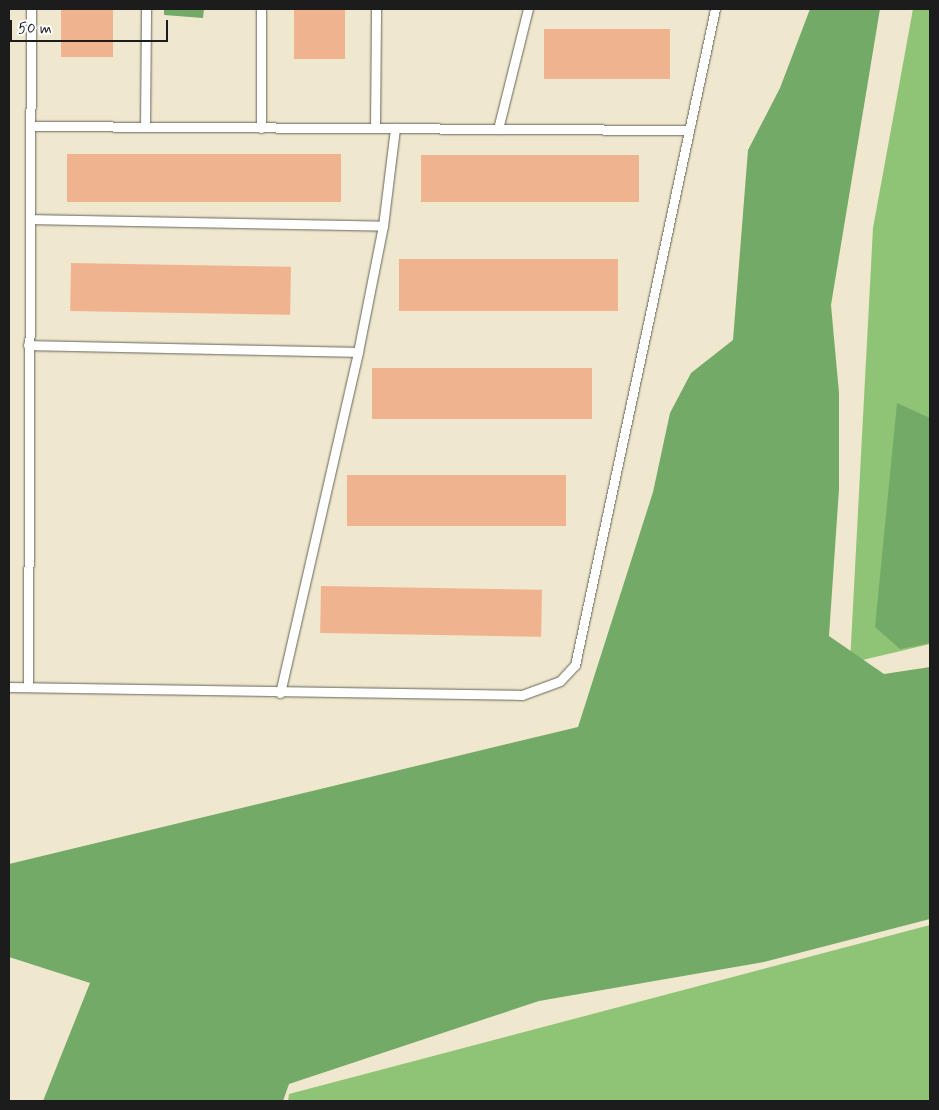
<!DOCTYPE html>
<style>
body{margin:0}
#map{position:relative;width:939px;height:1110px;overflow:hidden;background:#efe8ce;font-family:Mynerve,sans-serif}
div>[style]{position:absolute}
.green>*{inset:0;background:#8fc476}
.forest>*{inset:0;background:#73aa67}
.building>*{inset:0;background:#f0b38f;transform-origin:0 0}
.roads{filter:drop-shadow(0 0 1px #66635a) drop-shadow(0 0 1px #66635a)}
.service>*{height:9px;margin:-4.5px;padding:0 4.5px;transform-origin:4.5px;border-radius:4.5px;background:#fff}
span{translate:-50% -50%;white-space:nowrap;text-align:center;line-height:1.15;-webkit-text-stroke:4px #fff;paint-order:stroke}
.frame{position:absolute;inset:0;border:10px solid #1c1c1c;pointer-events:none}
.scale{position:absolute;left:10px;top:20px;width:158px;height:22px;box-sizing:border-box;border:2px solid #1c1c1c;border-top:0;padding-left:6px;font-size:15px;line-height:18px;white-space:nowrap;color:#1c1c1c;-webkit-text-stroke:4px #fff;paint-order:stroke}
</style>
<div id="map">
<div class="green">
<i style="clip-path:polygon(913px 9px,930px 9px,930px 644px,850px 663px,873px 228px)"></i>
<i style="clip-path:polygon(930px 925px,930px 1101px,288px 1101px,289px 1094px)"></i>
</div>
<div class="forest">
<i style="clip-path:polygon(164px 9px,204px 9px,203px 18px,164px 15px)"></i>
<i style="clip-path:polygon(810px 9px,880px 9px,831px 305px,839px 393px,839px 489px,829px 636px,884px 674px,930px 667px,930px 919px,764px 962px,539px 1001px,289px 1084px,283px 1101px,43px 1101px,90px 983px,9px 957px,9px 864px,578px 727px,653px 492px,670px 413px,691px 373px,733px 340px,748px 150px,780px 88px)"></i>
<i style="clip-path:polygon(897px 403px,930px 418px,930px 643px,900px 649px,875px 627px)"></i>
</div>
<div class="building">
<i style="left:61px;top:9px;width:52px;height:48px"></i>
<i style="left:294px;top:9px;width:51px;height:50px"></i>
<i style="left:544px;top:29px;width:126px;height:50px"></i>
<i style="left:67px;top:154px;width:274px;height:48px"></i>
<i style="left:421px;top:155px;width:218px;height:47px"></i>
<i style="left:399px;top:259px;width:219px;height:52px"></i>
<i style="left:71px;top:263px;width:220px;height:48px;rotate:1deg"></i>
<i style="left:372px;top:368px;width:220px;height:51px"></i>
<i style="left:347px;top:475px;width:219px;height:51px"></i>
<i style="left:321px;top:586px;width:221px;height:47px;rotate:1deg"></i>
</div>
<div class="roads">
<div class="service">
<i style="left:30px;top:126px;width:658px;rotate:0.35deg"></i>
<i style="left:145px;top:127px;width:118px;rotate:-89.5deg"></i>
<i style="left:261px;top:128px;width:119px;rotate:-90deg"></i>
<i style="left:375px;top:128px;width:119px;rotate:-89.5deg"></i>
<i style="left:498px;top:129px;width:124px;rotate:-76deg"></i>
<i style="left:30px;top:219px;width:353px;rotate:1.1deg"></i>
<i style="left:28px;top:345px;width:330px;rotate:1.2deg"></i>
<i style="left:28px;top:686px;width:677px;rotate:-89.75deg"></i>
<i style="left:9px;top:687px;width:513px;rotate:0.89deg"></i>
<i style="left:522px;top:695px;width:40px;rotate:-20.2deg"></i>
<i style="left:560px;top:681px;width:22px;rotate:-47deg"></i>
<i style="left:575px;top:665px;width:671px;rotate:-77.95deg"></i>
<i style="left:280px;top:693px;width:350px;rotate:-77.1deg"></i>
<i style="left:358px;top:352px;width:128px;rotate:-78.8deg"></i>
<i style="left:383px;top:226px;width:99px;rotate:-83deg"></i>
</div>
</div>
<div class="frame"></div>
<div class="scale">50 m</div>
</div>
